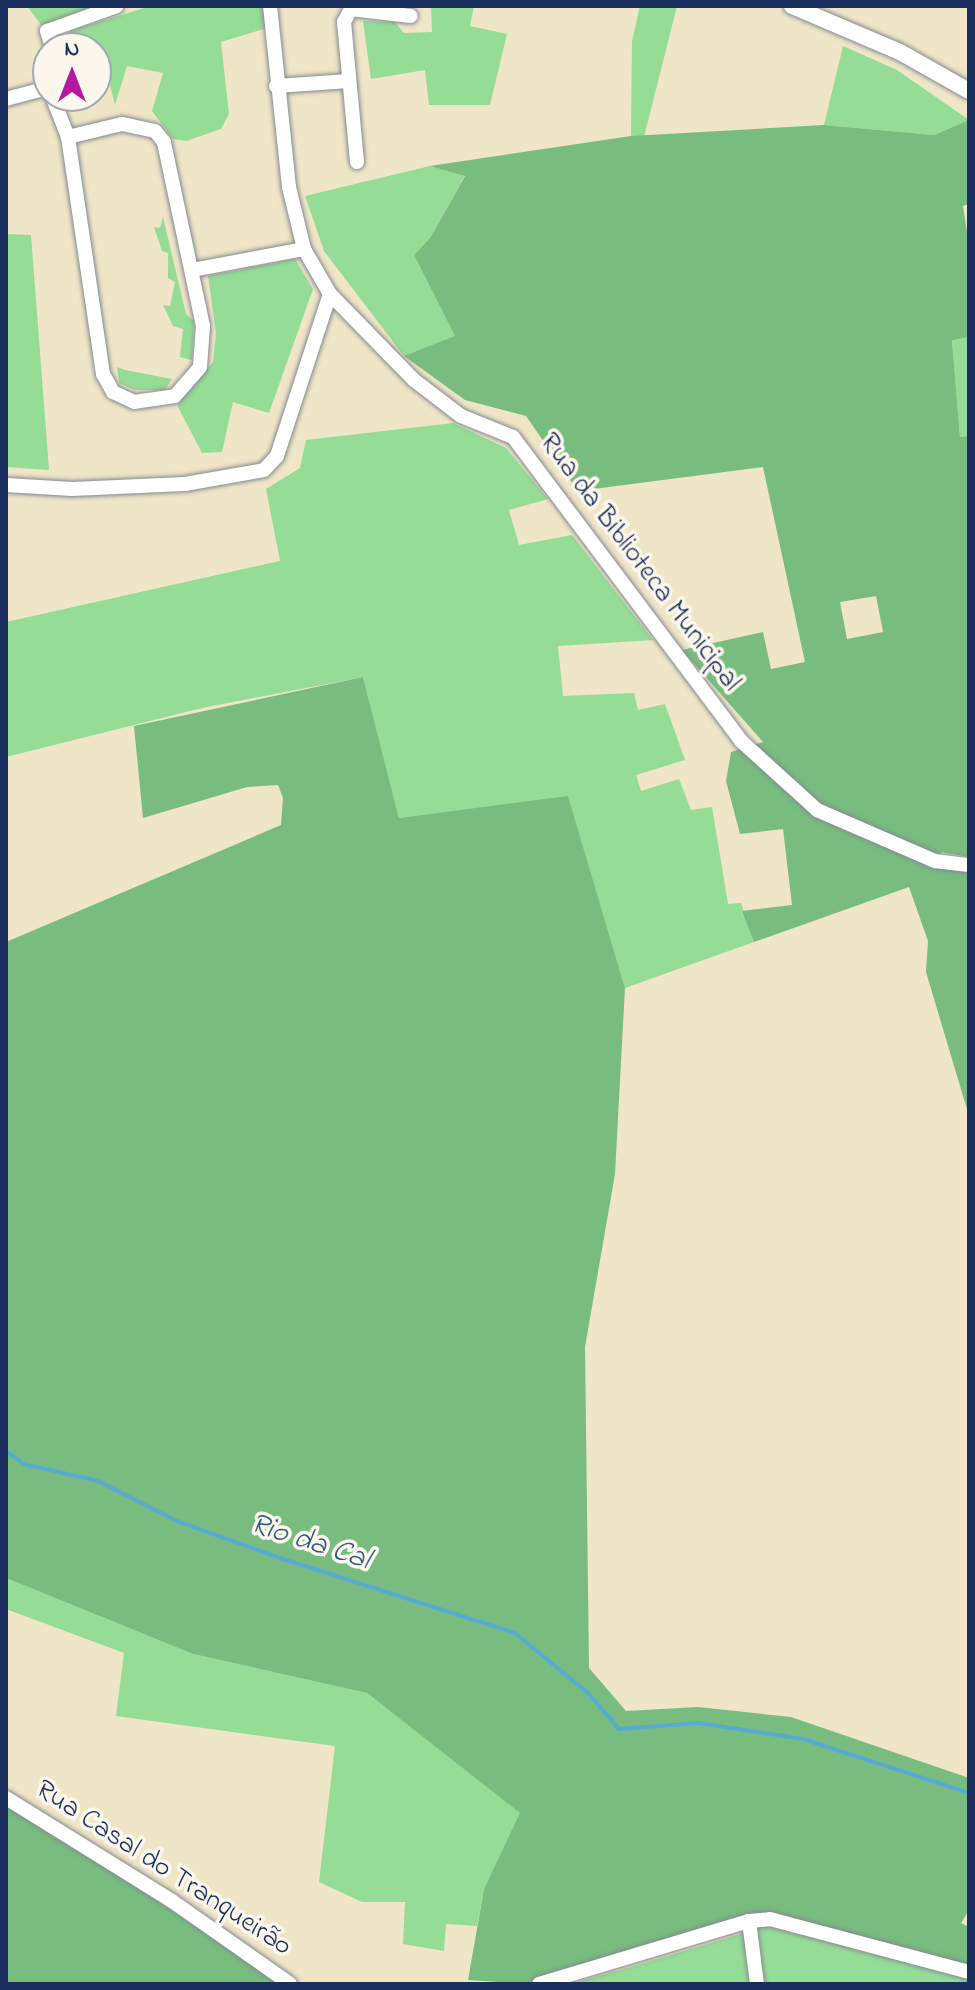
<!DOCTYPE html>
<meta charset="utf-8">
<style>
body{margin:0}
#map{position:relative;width:975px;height:1990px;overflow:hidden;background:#efe5c7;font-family:"Indie Flower",sans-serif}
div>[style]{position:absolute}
.green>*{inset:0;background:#95dc96}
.forest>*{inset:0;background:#78bc7f}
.stream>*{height:4px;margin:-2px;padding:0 2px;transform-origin:2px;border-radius:2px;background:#56abd2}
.roads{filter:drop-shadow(0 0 2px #858a92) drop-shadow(0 0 2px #858a92)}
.minor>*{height:14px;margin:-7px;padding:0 7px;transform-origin:7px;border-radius:7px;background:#fff}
.tertiary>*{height:16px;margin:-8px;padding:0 8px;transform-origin:8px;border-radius:8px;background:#fff}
span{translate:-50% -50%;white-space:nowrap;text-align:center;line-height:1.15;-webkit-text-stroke:7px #fbf7ec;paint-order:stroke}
.street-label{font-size:28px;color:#1b2f5e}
.water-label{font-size:30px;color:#305a87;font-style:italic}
.frame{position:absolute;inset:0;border:8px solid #1b2f5e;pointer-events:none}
.north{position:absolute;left:32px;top:32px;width:80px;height:80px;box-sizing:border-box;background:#fbf7ec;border:2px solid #a1a7b3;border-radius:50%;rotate:0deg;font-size:22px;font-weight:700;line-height:32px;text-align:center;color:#1b2f5e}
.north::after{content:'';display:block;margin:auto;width:28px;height:36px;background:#b5179e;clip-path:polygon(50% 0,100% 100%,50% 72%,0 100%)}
</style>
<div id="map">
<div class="green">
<i style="clip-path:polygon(27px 6px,104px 6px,42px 26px)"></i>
<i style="clip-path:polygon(151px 6px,265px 6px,267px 28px,221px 42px,229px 114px,221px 129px,186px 141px,173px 139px,152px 111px,163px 73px,127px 66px,115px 105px,107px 73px,96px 75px,96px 48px,73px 48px,69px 31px)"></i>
<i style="clip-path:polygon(431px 6px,474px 6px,470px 26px,507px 34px,490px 105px,429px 105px,425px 70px,371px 79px,363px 21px,395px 22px,404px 33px,432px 32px)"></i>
<i style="clip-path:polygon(640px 6px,677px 6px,644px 137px,631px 136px,632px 41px)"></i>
<i style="clip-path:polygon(843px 46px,897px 70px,969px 120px,934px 135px,824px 125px)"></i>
<i style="clip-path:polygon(430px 166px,465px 175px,430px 238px,414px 255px,456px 337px,404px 356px,324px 251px,305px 196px)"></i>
<i style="clip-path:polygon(163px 217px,186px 314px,194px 321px,192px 360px,180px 357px,183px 329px,173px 326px,163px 305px,170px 306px,175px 282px,168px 278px,168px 253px,162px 251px,154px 227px,160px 228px)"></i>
<i style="clip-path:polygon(6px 234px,31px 235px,49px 470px,6px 467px)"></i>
<i style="clip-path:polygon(295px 259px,313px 289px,269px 413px,233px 402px,222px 452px,202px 453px,177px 405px,213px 362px,216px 333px,208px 276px)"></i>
<i style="clip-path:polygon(969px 337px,969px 436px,960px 437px,952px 339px)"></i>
<i style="clip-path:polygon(117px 367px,125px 370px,172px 379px,165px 390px,134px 390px,119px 383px)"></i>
<i style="clip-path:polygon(453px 423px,506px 448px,548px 499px,509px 510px,519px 545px,572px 535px,653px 640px,558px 646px,563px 696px,634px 693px,638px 710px,665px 704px,685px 760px,636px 775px,641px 791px,679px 779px,691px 810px,712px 807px,728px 904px,741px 903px,754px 942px,625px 988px,568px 797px,399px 818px,363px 677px,202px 708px,6px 757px,6px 622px,280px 561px,266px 489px,300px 468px,306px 440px)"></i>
<i style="clip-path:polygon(6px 1578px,193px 1654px,367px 1693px,521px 1813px,484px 1889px,477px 1926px,446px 1924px,444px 1951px,403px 1944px,405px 1902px,362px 1902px,319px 1882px,335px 1746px,116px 1716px,124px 1653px,6px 1609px)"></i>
<i style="clip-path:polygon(763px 1925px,969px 1975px,969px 1984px,761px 1984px,755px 1928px)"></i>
<i style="clip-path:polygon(744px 1933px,753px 1984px,571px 1984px,638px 1965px)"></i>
</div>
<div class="forest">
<i style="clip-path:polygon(evenodd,969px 120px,969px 204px,963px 206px,969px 245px,969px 337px,952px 340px,960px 437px,969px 436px,969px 857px,942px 852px,934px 861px,969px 865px,969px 1116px,926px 972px,928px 941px,909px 887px,754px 942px,742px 911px,792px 905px,783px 829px,740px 834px,726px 781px,731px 752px,763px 742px,682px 650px,763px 632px,771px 669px,805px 662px,763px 467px,578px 491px,526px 416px,465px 400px,404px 356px,455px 336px,414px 255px,430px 238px,465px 176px,430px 166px,631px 136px,824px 125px,934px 135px,969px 120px,876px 596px,883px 632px,847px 639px,840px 602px,876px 596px)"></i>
<i style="clip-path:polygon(363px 677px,399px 818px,568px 796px,625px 988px,615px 1174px,585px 1347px,589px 1668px,626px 1711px,698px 1707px,791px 1717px,969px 1778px,969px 1910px,961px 1923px,969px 1927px,969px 1968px,771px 1915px,531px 1984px,468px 1980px,484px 1889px,520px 1813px,367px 1693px,193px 1654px,6px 1578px,6px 942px,281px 825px,283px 798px,278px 785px,247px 787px,143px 818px,134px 726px)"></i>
<i style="clip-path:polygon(6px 1805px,38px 1822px,283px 1984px,6px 1984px)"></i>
</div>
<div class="stream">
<i style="left:6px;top:1451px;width:22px;rotate:36deg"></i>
<i style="left:24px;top:1464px;width:76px;rotate:12.9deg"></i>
<i style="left:98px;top:1481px;width:89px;rotate:26.9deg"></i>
<i style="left:177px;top:1521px;width:113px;rotate:19.7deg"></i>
<i style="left:283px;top:1559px;width:244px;rotate:17.7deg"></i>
<i style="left:515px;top:1633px;width:96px;rotate:39.5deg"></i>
<i style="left:589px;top:1694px;width:46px;rotate:49.4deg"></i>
<i style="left:619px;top:1729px;width:80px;rotate:-4.3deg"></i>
<i style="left:699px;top:1723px;width:105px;rotate:8.7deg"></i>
<i style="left:803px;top:1739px;width:175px;rotate:18deg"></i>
</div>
<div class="roads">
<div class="minor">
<i style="left:270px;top:6px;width:182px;rotate:84deg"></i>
<i style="left:289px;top:187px;width:64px;rotate:76.4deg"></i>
<i style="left:304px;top:249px;width:52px;rotate:60deg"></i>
<i style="left:330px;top:294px;width:120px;rotate:45.7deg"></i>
<i style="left:414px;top:380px;width:59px;rotate:37.5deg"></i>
<i style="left:461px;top:416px;width:56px;rotate:22deg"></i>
<i style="left:513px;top:437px;width:380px;rotate:53.1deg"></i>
<i style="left:741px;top:741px;width:103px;rotate:42.2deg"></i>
<i style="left:817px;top:810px;width:129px;rotate:23.4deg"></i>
<i style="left:935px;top:861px;width:34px;rotate:7deg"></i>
<i style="left:52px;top:48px;width:18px;rotate:-106deg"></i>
<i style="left:47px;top:31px;width:74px;rotate:-19.7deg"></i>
<i style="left:276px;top:86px;width:73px;rotate:-3.9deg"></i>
<i style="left:52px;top:96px;width:44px;rotate:68.7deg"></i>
<i style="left:68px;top:137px;width:240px;rotate:81.6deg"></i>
<i style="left:103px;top:374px;width:21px;rotate:61deg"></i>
<i style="left:113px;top:392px;width:23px;rotate:25deg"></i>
<i style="left:134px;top:402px;width:41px;rotate:-8.3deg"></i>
<i style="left:175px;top:396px;width:38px;rotate:-49deg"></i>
<i style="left:200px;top:367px;width:41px;rotate:-85.8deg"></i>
<i style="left:203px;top:326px;width:188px;rotate:-102deg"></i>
<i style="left:164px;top:142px;width:14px;rotate:-129deg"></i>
<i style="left:155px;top:131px;width:34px;rotate:-168deg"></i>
<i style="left:122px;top:124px;width:56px;rotate:166.5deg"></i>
<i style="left:6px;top:99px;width:43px;rotate:-14.7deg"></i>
<i style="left:357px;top:162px;width:141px;rotate:-95.3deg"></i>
<i style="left:344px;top:22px;width:15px;rotate:-62deg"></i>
<i style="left:351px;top:9px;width:60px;rotate:6.7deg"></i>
<i style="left:192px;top:270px;width:114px;rotate:-10.6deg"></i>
<i style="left:6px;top:485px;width:66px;rotate:3.5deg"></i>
<i style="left:72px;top:489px;width:113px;rotate:-2.5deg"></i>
<i style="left:185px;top:484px;width:80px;rotate:-10deg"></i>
<i style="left:264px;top:470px;width:19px;rotate:-47deg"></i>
<i style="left:277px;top:456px;width:170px;rotate:-71.9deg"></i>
<i style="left:6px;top:1798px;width:195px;rotate:31.8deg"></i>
<i style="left:172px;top:1901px;width:144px;rotate:35.1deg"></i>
<i style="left:749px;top:1921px;width:64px;rotate:82.8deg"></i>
<i style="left:539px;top:1984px;width:219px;rotate:-16.7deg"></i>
<i style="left:749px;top:1921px;width:21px;rotate:-5deg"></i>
<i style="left:770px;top:1919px;width:206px;rotate:14.9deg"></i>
</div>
<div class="tertiary">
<i style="left:792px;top:6px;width:117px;rotate:23.1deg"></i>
<i style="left:900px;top:52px;width:79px;rotate:29.5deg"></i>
</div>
</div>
<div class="street-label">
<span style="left:639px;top:563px;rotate:53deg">Rua da Biblioteca Municipal</span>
<span style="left:163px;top:1869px;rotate:33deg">Rua Casal do Tranqueirão</span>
</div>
<div class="water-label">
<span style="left:310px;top:1543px;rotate:18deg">Rio da Cal</span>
</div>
<div class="frame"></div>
<div class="north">N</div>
</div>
